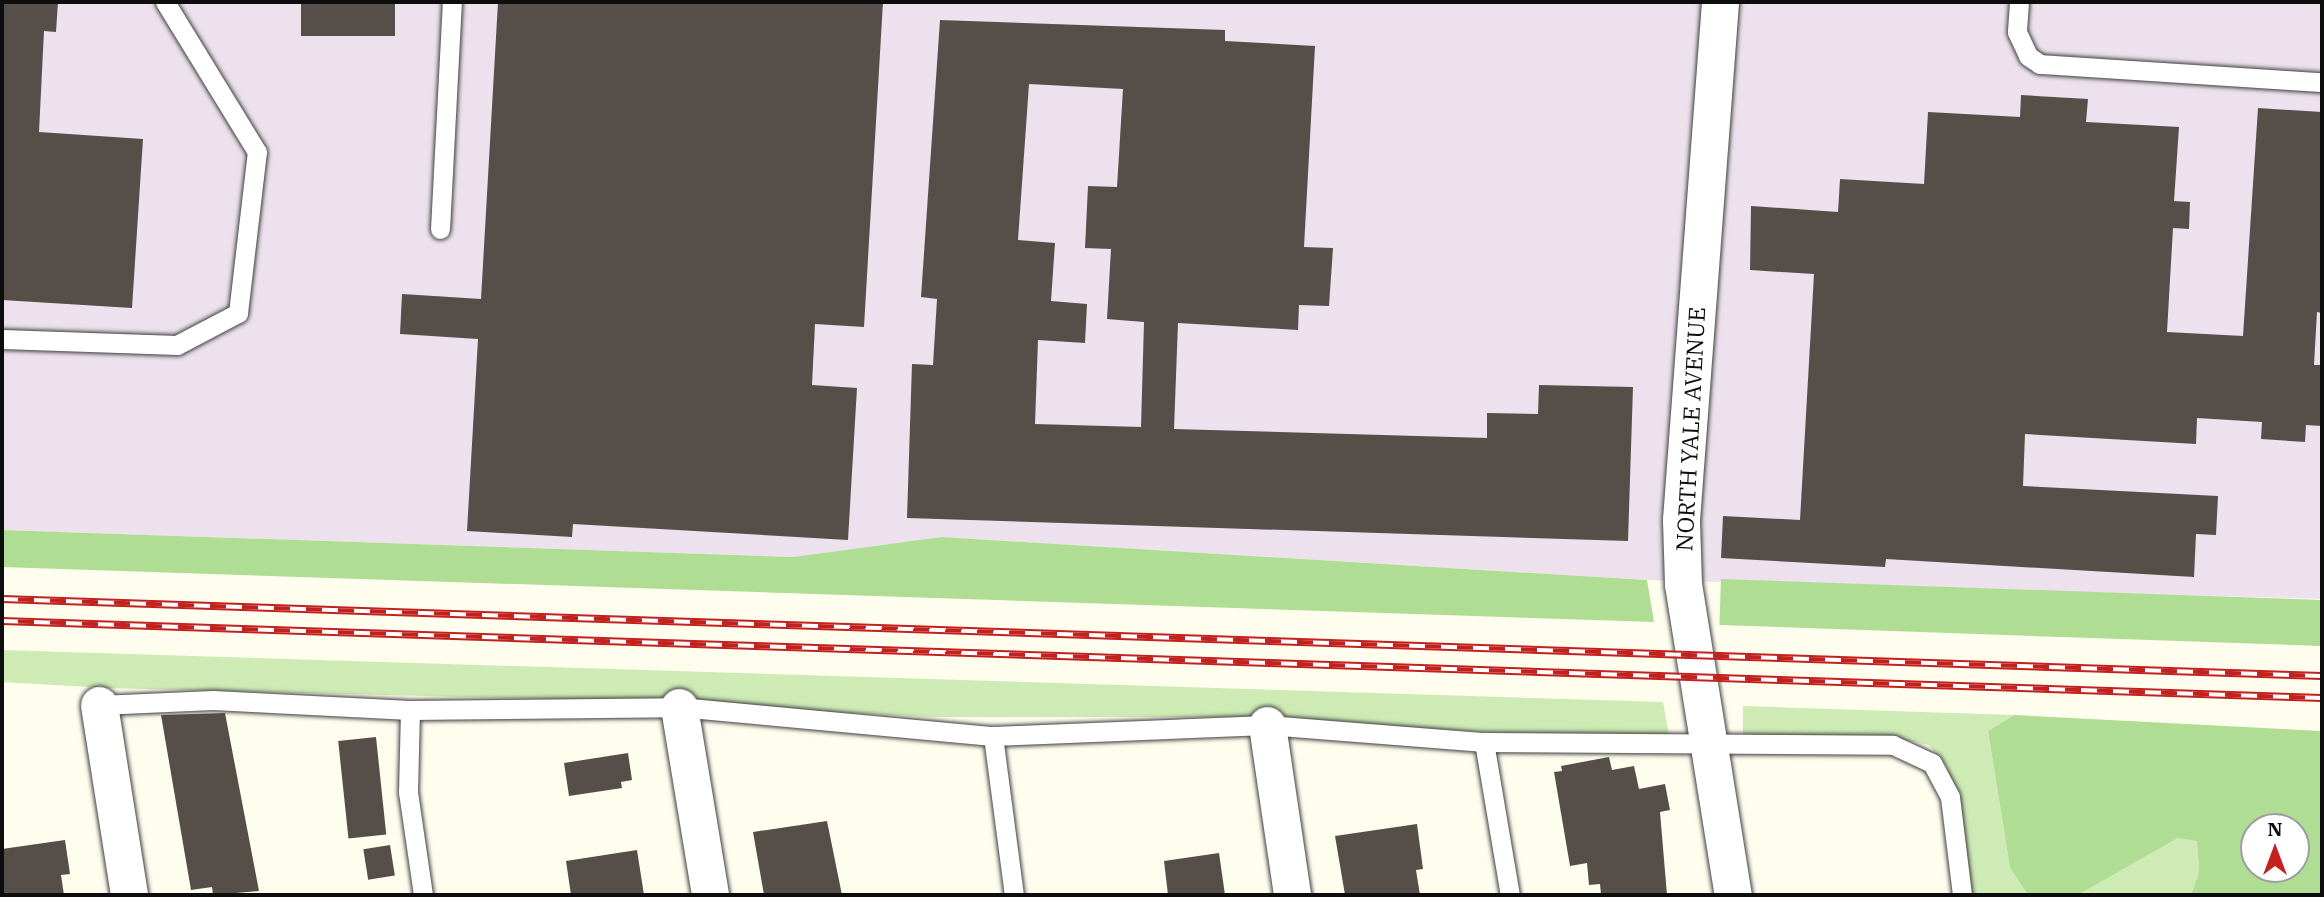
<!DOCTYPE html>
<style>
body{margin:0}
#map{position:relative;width:2324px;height:897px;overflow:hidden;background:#fffdee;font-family:"IBM Plex Serif",serif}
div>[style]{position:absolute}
.industrial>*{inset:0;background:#ece1ed}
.green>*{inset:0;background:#ceebb5}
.forest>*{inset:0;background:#b0dd94;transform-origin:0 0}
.building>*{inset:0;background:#564f49;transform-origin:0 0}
.roads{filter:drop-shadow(0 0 2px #404040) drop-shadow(0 0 2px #404040)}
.lane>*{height:19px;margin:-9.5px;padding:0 9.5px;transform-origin:9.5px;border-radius:9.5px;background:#fff}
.street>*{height:37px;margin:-18.5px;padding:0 18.5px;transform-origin:18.5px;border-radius:18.5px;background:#fff}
.rail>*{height:8px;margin-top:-4px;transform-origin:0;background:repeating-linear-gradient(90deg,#fff 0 16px,#c3211f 0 32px);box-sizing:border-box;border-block:2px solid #c3211f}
span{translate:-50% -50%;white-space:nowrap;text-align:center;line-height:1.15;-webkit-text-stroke:7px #fff;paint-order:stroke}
.street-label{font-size:23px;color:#0d0d0d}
.frame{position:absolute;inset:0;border:4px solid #0d0d0d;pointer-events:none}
.north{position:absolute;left:2240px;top:813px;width:70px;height:70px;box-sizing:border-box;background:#fff;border:2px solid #9e9e9e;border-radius:50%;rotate:0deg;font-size:19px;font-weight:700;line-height:28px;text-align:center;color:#0d0d0d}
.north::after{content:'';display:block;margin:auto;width:24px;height:32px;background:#c3211f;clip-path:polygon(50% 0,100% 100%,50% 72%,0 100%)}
</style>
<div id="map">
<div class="industrial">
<i style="clip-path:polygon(2px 2px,2322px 2px,2322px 599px,1647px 580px,941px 537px,793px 557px,2px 530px)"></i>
</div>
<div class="green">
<i style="clip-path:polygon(2px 650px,1663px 702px,1669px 735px,1487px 732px,1233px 717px,932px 717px,595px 700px,106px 688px,2px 682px)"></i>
<i style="clip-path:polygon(1743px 706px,2014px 715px,1988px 731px,2010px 868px,2028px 895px,1970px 895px,1960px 801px,1946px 765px,1929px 745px,1883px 736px,1743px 736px)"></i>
<i style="clip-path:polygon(2178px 838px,2197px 840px,2199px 872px,2191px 895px,2078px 895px)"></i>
</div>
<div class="forest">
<i style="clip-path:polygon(2px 530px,793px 557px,941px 537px,1647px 580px,1654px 622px,2px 567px)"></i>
<i style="left:1721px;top:579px;width:601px;height:46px;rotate:2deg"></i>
<i style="clip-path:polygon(evenodd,2014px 715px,2322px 731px,2322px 895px,2191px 895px,2199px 872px,2197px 841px,2178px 838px,2078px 895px,2028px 895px,2010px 868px,1988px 731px,2014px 715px,2254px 827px,2296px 827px,2296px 869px,2254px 869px,2254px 827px)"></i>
</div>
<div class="building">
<i style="clip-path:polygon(2px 2px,58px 2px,56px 32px,44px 31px,39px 132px,143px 139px,132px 308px,2px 300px)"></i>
<i style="left:301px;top:2px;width:94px;height:34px"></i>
<i style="clip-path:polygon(498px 2px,883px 2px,864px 327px,815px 324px,812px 385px,857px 388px,848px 540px,573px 524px,572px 537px,467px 531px,478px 339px,400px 334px,402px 294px,481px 299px)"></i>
<i style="clip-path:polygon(evenodd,940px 20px,1225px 30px,1225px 41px,1315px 46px,1304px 247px,1333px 248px,1329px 306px,1299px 305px,1298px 330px,1178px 323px,1174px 429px,1487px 438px,1487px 413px,1538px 414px,1539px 385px,1633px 387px,1628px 541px,907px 518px,912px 364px,933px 365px,937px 299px,921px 297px,940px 20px,1029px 84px,1123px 89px,1117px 187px,1088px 186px,1085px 248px,1111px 249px,1107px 319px,1144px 322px,1141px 427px,1035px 424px,1038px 340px,1085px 343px,1087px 304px,1051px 301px,1055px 243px,1018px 240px,1029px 84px)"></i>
<i style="clip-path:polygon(2021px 95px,2088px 99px,2086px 122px,2179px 127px,2174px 201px,2190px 202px,2189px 229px,2173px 228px,2167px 332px,2243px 336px,2258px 108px,2322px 112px,2322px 313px,2317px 312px,2314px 365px,2322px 365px,2322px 426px,2306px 425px,2305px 442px,2261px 439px,2262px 422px,2197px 418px,2196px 444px,2025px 434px,2023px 486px,2218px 496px,2216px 535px,2196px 534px,2194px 577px,1886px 559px,1885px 567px,1721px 558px,1723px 516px,1800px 520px,1814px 274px,1750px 270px,1751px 206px,1838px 212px,1840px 179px,1924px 184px,1928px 112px,2020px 117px)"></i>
<i style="clip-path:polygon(225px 713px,259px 891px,213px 895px,212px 887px,191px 890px,161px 715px)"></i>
<i style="left:376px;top:737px;width:98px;height:38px;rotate:84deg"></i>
<i style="clip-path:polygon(628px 753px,632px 780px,621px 782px,622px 788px,569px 796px,564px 763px)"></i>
<i style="clip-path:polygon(1609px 757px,1612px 770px,1634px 766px,1639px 789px,1665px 784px,1670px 810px,1660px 812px,1667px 895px,1601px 895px,1600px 884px,1589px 885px,1587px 863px,1570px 866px,1554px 772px,1562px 771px,1561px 766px)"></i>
<i style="clip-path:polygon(827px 821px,842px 895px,764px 895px,753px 832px)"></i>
<i style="clip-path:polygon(1417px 824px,1423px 869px,1416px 870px,1420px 895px,1345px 895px,1335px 836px)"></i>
<i style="clip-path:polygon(65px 840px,70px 874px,61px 875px,64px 895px,2px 895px,2px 849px)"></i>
<i style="left:390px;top:845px;width:31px;height:27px;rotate:81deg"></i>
<i style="clip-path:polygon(637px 850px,644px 895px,571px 895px,566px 861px)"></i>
<i style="clip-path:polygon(1219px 853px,1225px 895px,1168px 895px,1164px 861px)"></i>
</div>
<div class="roads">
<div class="lane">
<i style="left:2019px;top:2px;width:30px;rotate:94deg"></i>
<i style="left:2017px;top:32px;width:26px;rotate:65deg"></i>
<i style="left:2028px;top:56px;width:14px;rotate:34deg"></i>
<i style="left:2040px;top:64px;width:283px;rotate:3.7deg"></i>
<i style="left:440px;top:229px;width:227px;rotate:-87deg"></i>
<i style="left:2px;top:339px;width:175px;rotate:2deg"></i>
<i style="left:177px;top:345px;width:69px;rotate:-27.7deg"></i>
<i style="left:238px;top:313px;width:162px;rotate:-83.3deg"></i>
<i style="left:257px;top:152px;width:176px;rotate:-121.5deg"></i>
<i style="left:99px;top:705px;width:114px;rotate:-2.5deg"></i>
<i style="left:213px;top:700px;width:197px;rotate:2.9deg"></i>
<i style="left:410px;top:710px;width:269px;rotate:-0.6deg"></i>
<i style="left:679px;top:707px;width:315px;rotate:5.3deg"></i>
<i style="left:993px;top:736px;width:274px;rotate:-2.3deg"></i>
<i style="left:1267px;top:725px;width:218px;rotate:4.5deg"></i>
<i style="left:1484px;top:742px;width:409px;rotate:0.4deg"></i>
<i style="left:1893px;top:745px;width:43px;rotate:24.8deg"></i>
<i style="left:1932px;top:763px;width:38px;rotate:62deg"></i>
<i style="left:1950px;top:797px;width:99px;rotate:83deg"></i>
<i style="left:410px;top:710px;width:82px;rotate:91.4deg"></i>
<i style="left:408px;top:792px;width:104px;rotate:81.7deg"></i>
<i style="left:993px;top:736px;width:160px;rotate:82.5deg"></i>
<i style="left:1484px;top:742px;width:155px;rotate:80.4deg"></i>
</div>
<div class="street">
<i style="left:1720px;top:2px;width:519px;rotate:94.31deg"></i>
<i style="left:1681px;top:520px;width:64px;rotate:88.2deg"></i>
<i style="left:1683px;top:584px;width:315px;rotate:80.9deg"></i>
<i style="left:99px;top:705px;width:192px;rotate:81deg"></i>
<i style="left:679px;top:707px;width:191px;rotate:80.6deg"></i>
<i style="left:1267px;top:725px;width:172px;rotate:81.6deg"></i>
</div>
</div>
<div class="rail">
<i style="left:2px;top:599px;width:2321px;rotate:1.9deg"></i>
<i style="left:2px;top:621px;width:2321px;rotate:1.9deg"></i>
</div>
<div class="street-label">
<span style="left:1690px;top:429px;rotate:-87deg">NORTH YALE AVENUE</span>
</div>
<div class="frame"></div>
<div class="north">N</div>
</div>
